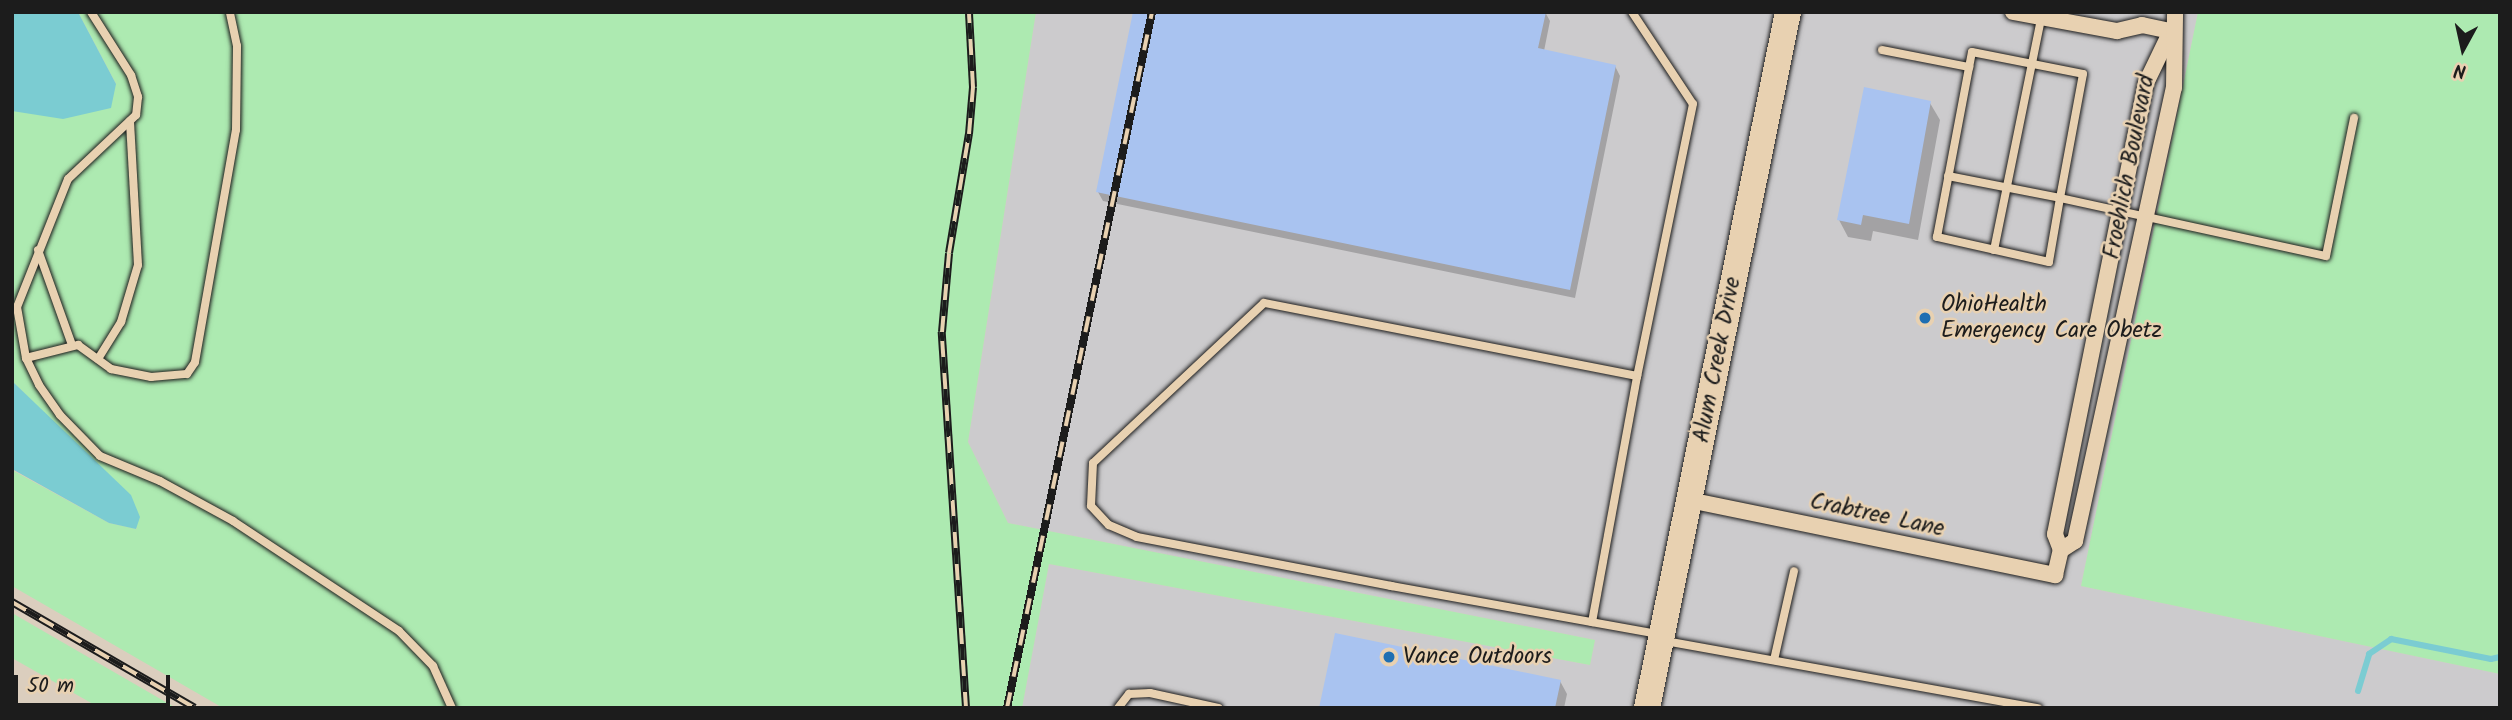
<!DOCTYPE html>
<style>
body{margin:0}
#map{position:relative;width:2512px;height:720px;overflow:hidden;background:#dbcebe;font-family:Kalam,sans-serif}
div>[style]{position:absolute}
.built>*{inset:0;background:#cccbcd}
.green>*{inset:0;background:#adeab1}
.water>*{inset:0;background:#7bccd2}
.shadow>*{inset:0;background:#0003}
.stream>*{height:6px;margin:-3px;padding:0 3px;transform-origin:3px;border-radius:3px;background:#7bccd2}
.building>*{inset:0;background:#a9c3f0}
.roads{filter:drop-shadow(0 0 2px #1c1c1c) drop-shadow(0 0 2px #1c1c1c)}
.service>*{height:8px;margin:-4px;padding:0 4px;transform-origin:4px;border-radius:4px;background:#e8d1b1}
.minor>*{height:16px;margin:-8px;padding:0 8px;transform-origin:8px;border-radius:8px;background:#e8d1b1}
.primary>*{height:26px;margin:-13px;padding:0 13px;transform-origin:13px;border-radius:13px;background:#e8d1b1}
.rail>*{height:8px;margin-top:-4px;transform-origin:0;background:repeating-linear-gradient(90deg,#e8d1b1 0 16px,#1c1c1c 0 32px);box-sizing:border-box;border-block:2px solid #1c1c1c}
.dots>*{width:19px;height:19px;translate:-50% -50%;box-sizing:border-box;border:4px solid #e8d1b1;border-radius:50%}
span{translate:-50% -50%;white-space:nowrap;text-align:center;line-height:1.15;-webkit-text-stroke:5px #e8d1b1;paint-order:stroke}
.street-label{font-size:23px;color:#1c1c1c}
.poi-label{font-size:23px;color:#1c1c1c}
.left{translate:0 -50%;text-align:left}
.frame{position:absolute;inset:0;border:14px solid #1c1c1c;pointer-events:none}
.north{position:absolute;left:2428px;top:14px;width:70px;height:70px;-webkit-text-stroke:5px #e8d1b1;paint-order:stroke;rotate:188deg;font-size:19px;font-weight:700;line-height:28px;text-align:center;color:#1c1c1c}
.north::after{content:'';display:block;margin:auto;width:24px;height:32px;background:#1c1c1c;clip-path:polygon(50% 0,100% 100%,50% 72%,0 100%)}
.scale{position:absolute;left:14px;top:675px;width:156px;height:32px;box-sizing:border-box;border:4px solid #1c1c1c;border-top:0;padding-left:9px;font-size:21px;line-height:24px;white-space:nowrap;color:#1c1c1c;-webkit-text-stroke:5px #e8d1b1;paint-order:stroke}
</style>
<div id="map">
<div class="built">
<i style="clip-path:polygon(1036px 12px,2198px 12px,2081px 586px,2500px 674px,2500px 708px,1022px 708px,1049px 564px,1590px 665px,1595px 640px,1008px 523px,968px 442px)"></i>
</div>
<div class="green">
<i style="clip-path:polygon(78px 12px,1036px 12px,968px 442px,1008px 523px,1595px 640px,1590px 665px,1049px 564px,1022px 708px,223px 708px,12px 586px,12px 470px,109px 523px,137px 529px,74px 443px,12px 381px,12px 111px,116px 84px)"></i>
<i style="clip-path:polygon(2198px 12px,2500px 12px,2500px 674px,2081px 586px)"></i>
<i style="clip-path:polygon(12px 613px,176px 708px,100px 708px,12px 658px)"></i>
</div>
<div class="water">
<i style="clip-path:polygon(12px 12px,78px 12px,116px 84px,111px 108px,63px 119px,12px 111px)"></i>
<i style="clip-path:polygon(12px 381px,131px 495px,140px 517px,136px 529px,109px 523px,12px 469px)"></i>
</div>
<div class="shadow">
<i style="clip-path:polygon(1545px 12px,1550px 21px,1544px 51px,1615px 66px,1620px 76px,1575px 298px,1103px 201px,1098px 192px)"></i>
<i style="clip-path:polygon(1930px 103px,1940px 120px,1918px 240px,1873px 231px,1871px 241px,1848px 237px,1839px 220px)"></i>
<i style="clip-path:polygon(1560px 681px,1567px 694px,1564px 708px,1321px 708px)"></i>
</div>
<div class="stream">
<i style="left:2358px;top:691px;width:39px;rotate:-73deg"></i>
<i style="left:2369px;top:654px;width:27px;rotate:-34deg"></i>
<i style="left:2391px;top:639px;width:102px;rotate:11.3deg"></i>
<i style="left:2491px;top:659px;width:9px;rotate:-13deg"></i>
</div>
<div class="building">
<i style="clip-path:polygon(1133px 12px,1546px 12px,1538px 48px,1616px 65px,1570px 290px,1096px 192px)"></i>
<i style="clip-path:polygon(1864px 87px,1931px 101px,1909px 224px,1863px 215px,1861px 225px,1837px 220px)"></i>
<i style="clip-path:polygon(1335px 633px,1561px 680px,1555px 708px,1319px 708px)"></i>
</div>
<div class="roads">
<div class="service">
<i style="left:91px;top:12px;width:75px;rotate:57.6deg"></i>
<i style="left:131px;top:75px;width:23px;rotate:72deg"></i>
<i style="left:138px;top:97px;width:18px;rotate:96deg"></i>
<i style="left:136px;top:115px;width:93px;rotate:136.7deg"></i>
<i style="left:68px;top:179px;width:138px;rotate:111.7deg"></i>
<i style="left:17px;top:307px;width:52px;rotate:80deg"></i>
<i style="left:26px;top:358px;width:30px;rotate:64deg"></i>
<i style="left:39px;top:385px;width:37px;rotate:55deg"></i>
<i style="left:60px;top:415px;width:57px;rotate:45.7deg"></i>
<i style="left:100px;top:456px;width:65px;rotate:22.6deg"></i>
<i style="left:160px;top:481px;width:83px;rotate:28.7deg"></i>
<i style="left:233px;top:521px;width:199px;rotate:33.5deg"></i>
<i style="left:399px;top:631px;width:49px;rotate:45.8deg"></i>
<i style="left:433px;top:666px;width:46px;rotate:65.7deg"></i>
<i style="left:1632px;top:12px;width:110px;rotate:56.5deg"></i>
<i style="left:1693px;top:104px;width:278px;rotate:101.6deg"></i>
<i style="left:1882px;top:50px;width:89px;rotate:11.1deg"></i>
<i style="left:1948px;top:176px;width:114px;rotate:11.1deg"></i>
<i style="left:2060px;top:198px;width:65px;rotate:99.8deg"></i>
<i style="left:2049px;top:262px;width:115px;rotate:-167.4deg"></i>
<i style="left:1937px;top:237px;width:188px;rotate:-79.3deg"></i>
<i style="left:1972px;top:52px;width:113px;rotate:11.2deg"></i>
<i style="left:2083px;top:74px;width:126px;rotate:100.5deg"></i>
<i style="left:2060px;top:198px;width:272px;rotate:12.3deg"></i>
<i style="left:2326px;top:256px;width:141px;rotate:-78.5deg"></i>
<i style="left:38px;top:250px;width:101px;rotate:70.3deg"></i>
<i style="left:1994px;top:250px;width:237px;rotate:-78.5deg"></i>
<i style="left:26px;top:358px;width:54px;rotate:-14deg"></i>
<i style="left:78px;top:345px;width:41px;rotate:36deg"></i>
<i style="left:111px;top:369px;width:41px;rotate:11.3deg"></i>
<i style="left:151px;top:377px;width:36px;rotate:-5deg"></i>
<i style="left:187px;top:374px;width:14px;rotate:-56deg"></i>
<i style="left:195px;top:362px;width:236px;rotate:-80deg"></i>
<i style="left:236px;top:130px;width:84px;rotate:-89.3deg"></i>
<i style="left:237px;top:46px;width:35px;rotate:-102deg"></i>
<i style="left:98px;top:359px;width:44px;rotate:-58.1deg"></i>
<i style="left:121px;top:322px;width:59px;rotate:-73.4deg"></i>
<i style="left:138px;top:265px;width:144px;rotate:-93.2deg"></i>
<i style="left:1592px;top:622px;width:250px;rotate:-79.6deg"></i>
<i style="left:1637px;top:376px;width:380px;rotate:-168.9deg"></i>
<i style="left:1264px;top:303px;width:234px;rotate:136.9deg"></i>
<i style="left:1093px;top:463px;width:43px;rotate:92.7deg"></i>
<i style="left:1091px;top:506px;width:26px;rotate:47deg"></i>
<i style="left:1109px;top:525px;width:30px;rotate:23deg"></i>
<i style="left:1137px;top:537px;width:259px;rotate:10.9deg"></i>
<i style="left:1391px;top:586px;width:272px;rotate:10.2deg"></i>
<i style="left:1665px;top:641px;width:379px;rotate:10.2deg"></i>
<i style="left:1774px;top:660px;width:91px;rotate:-77.3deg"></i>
<i style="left:1118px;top:708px;width:18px;rotate:-52deg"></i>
<i style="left:1129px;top:694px;width:21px;rotate:-3deg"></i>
<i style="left:1150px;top:693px;width:70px;rotate:12.4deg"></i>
</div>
<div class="minor">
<i style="left:2013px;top:12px;width:106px;rotate:10.4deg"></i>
<i style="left:2117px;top:31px;width:26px;rotate:-13deg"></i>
<i style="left:2142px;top:25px;width:30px;rotate:12deg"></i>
<i style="left:1689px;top:500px;width:374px;rotate:11.6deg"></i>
<i style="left:2055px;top:575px;width:26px;rotate:-77deg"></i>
<i style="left:2061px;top:550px;width:17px;rotate:-111deg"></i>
<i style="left:2055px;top:534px;width:460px;rotate:-78.6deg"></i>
<i style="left:2146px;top:83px;width:58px;rotate:-64.3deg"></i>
<i style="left:2061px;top:550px;width:17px;rotate:-33deg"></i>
<i style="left:2075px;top:541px;width:464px;rotate:-77.7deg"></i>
<i style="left:2174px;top:88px;width:76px;rotate:-89.2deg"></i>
</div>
<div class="primary">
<i style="left:1647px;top:708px;width:710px;rotate:-78.55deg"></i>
</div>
</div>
<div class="rail">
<i style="left:12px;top:602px;width:211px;rotate:30.1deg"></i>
<i style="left:966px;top:708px;width:377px;rotate:-93.7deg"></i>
<i style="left:942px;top:332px;width:79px;rotate:-84.9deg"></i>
<i style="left:949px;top:253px;width:121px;rotate:-80.5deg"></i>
<i style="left:969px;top:134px;width:47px;rotate:-85.1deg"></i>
<i style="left:973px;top:87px;width:75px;rotate:-93.1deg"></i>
<i style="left:1007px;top:708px;width:711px;rotate:-78.23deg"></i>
</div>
<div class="dots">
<i style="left:1925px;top:318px;background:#1f6fb2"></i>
<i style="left:1389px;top:657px;background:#1f6fb2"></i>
</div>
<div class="street-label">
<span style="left:2130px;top:167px;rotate:-79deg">Froehlich Boulevard</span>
<span style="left:1718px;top:360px;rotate:-79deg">Alum Creek Drive</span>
<span style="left:1877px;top:516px;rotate:12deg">Crabtree Lane</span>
</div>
<div class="poi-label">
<span class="left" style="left:1941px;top:318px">OhioHealth<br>Emergency Care Obetz</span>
<span class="left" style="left:1403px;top:657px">Vance Outdoors</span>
</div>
<div class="frame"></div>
<div class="north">N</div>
<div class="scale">50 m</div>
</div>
